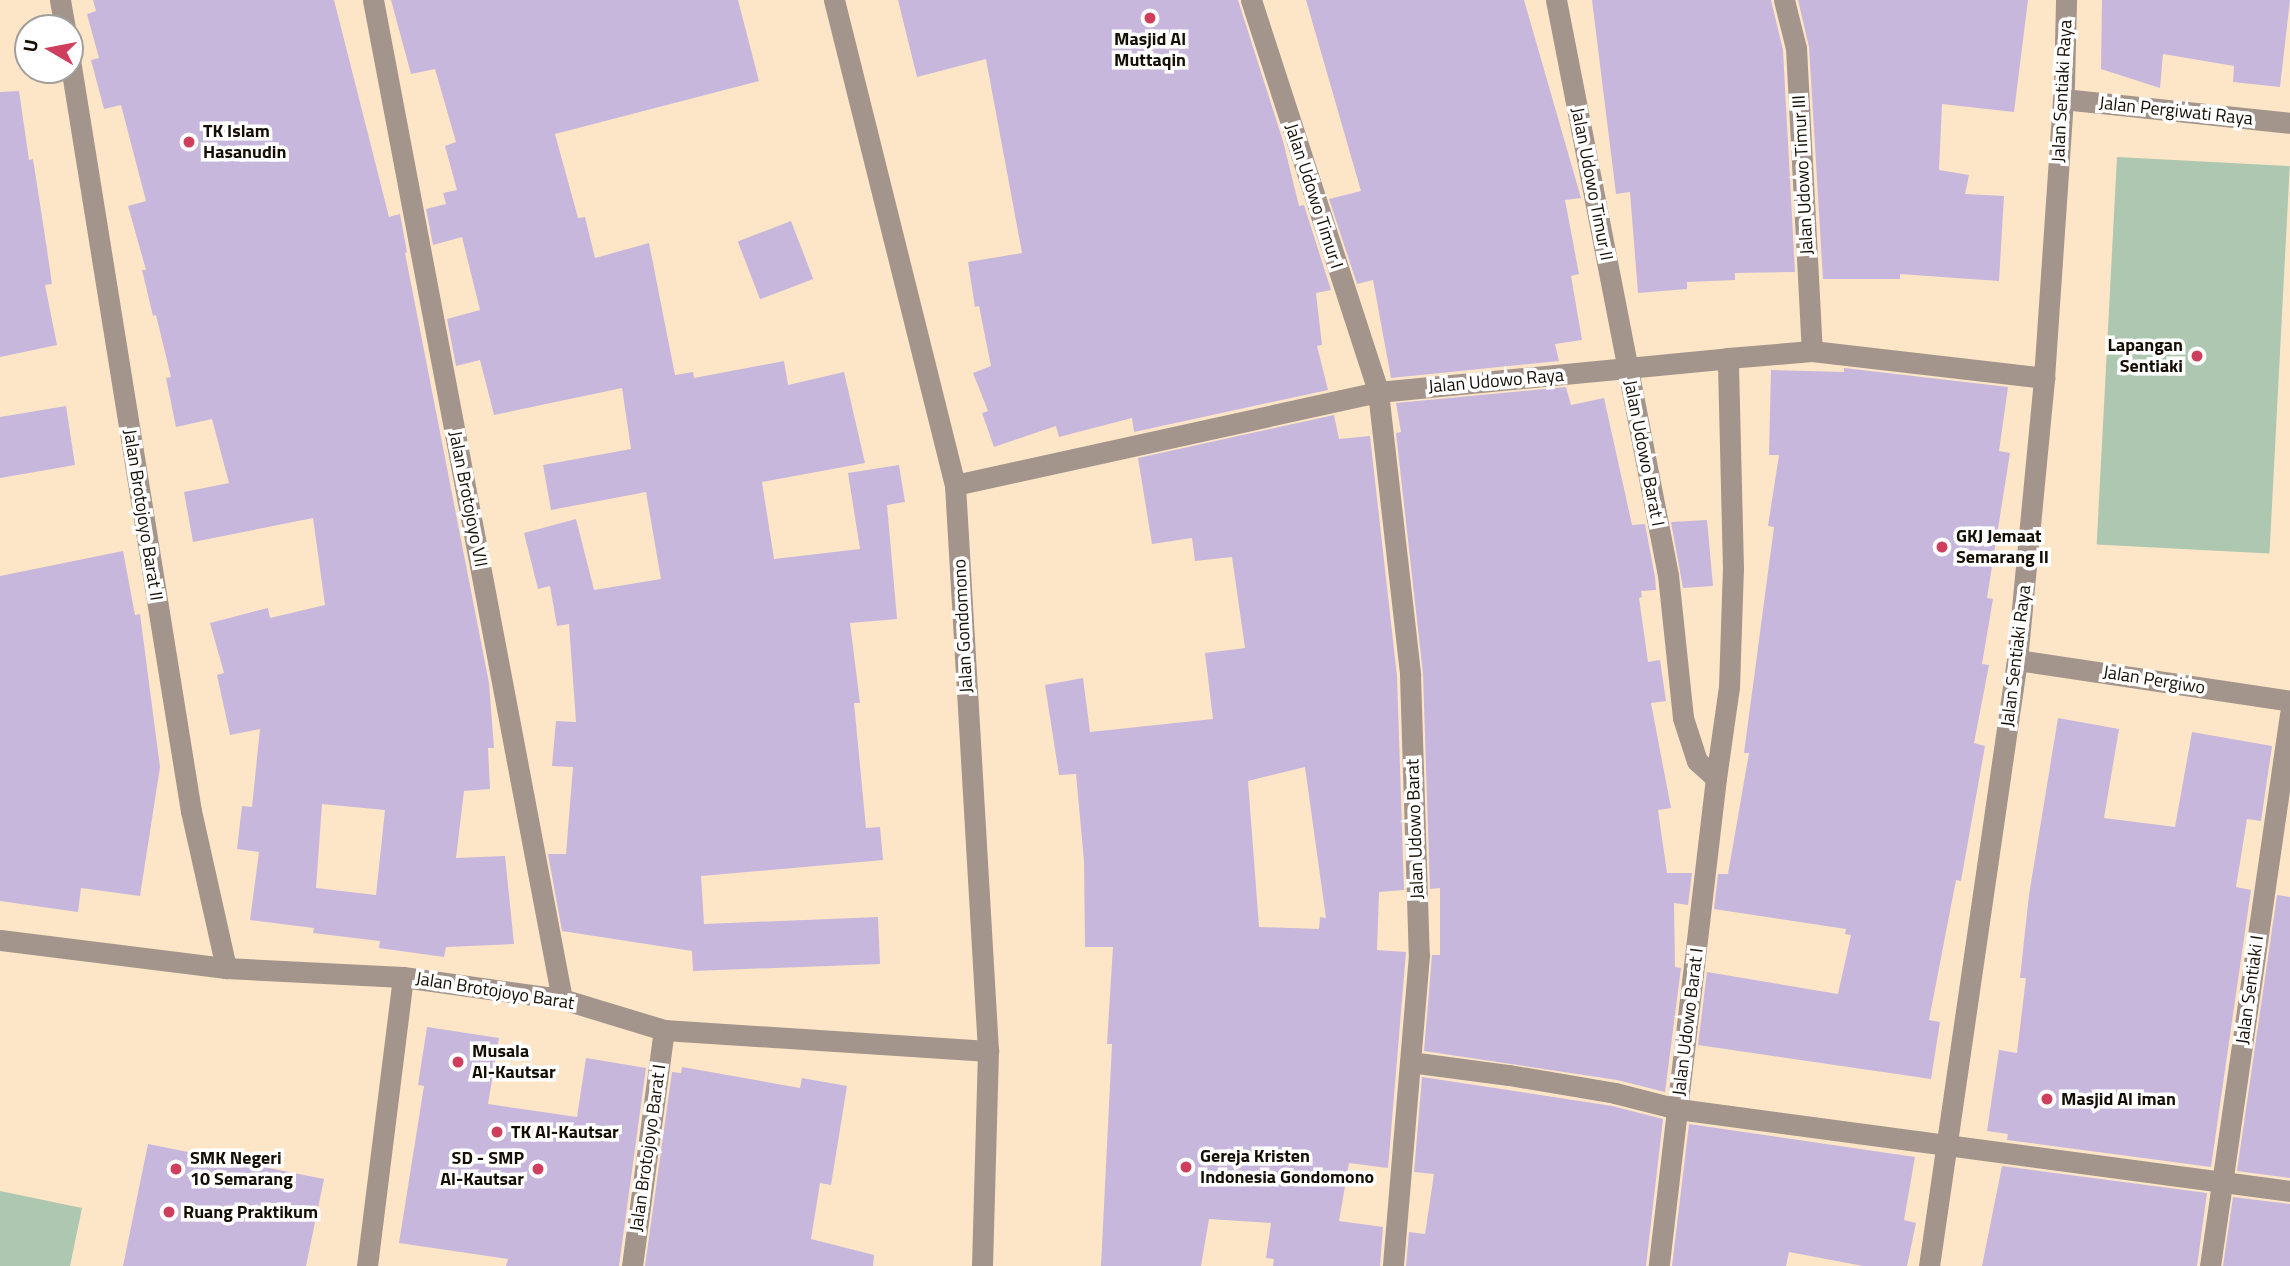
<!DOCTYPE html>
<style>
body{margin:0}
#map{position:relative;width:2290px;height:1266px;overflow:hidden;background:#fce6c7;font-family:"Titillium Web",sans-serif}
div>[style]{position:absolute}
.green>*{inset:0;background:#aec7b1;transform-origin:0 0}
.building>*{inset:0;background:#c7b7dc;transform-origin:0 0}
.street>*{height:21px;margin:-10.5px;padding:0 10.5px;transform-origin:10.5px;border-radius:10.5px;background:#a3948c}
.dots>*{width:19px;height:19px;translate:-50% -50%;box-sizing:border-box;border:4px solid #fff;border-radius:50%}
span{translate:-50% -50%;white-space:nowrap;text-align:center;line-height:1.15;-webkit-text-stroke:7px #fff;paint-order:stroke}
.poi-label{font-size:18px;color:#150e04;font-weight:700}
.left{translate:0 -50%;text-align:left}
.right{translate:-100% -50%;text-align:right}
.street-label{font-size:18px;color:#150e04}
.north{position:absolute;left:14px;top:14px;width:70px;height:70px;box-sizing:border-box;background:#fff;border:2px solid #a19f9b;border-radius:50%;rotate:280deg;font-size:19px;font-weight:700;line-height:28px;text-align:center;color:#150e04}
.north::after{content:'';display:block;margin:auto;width:24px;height:32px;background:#cf3f5d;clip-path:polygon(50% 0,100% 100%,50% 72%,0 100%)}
</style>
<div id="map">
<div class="green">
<i style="left:2117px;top:157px;width:173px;height:388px;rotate:3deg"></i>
<i style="clip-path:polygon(0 1191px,82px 1208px,70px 1266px,0 1266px)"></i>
</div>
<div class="building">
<i style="clip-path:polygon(evenodd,93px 0,334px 0,389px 217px,400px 214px,407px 252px,405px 253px,489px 683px,494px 748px,488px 748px,490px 789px,464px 791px,456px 858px,505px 856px,514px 944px,446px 947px,444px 957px,379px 948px,380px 941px,313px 933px,314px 928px,250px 920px,259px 852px,237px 849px,242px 806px,252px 807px,260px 729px,230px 735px,217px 675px,224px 673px,210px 623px,268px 608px,270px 618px,325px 605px,313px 518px,193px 542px,184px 492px,229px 483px,212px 419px,176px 427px,166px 378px,171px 377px,156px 315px,153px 316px,142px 270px,146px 270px,128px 206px,146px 201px,121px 105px,104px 109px,91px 60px,99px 58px,87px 14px,96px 11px,93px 0,322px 804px,385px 810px,376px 895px,316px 888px,322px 804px)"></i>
<i style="clip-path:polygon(391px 0,738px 0,759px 81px,555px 134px,578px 218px,585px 217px,595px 258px,649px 243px,675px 375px,693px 372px,694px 378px,784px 361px,788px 385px,844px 372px,865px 463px,762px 482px,774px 559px,860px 549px,848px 473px,899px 465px,905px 502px,887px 505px,897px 619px,850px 623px,860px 703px,854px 703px,866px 828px,880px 827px,883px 860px,701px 876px,704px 924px,878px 917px,880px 964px,693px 971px,692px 951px,562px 931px,548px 854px,566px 854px,573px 767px,552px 766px,556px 721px,576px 722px,569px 624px,557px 626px,550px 586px,538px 589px,524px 533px,576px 519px,594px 590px,661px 579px,646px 492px,551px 510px,543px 465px,631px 449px,622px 388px,494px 415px,480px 360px,456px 366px,447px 319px,480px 310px,462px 237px,433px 245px,426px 209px,446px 204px,443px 193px,457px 190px,445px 146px,456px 142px,435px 69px,411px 74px)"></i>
<i style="clip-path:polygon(898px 0,1238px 0,1283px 141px,1299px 206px,1304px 205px,1331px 290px,1316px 293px,1322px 345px,1317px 346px,1328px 390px,1134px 432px,1132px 418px,1059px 437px,1056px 426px,994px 447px,982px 413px,988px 411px,973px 373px,991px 366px,979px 306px,975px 307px,968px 262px,1022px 253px,986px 59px,917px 77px)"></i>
<i style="clip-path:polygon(1306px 0,1524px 0,1581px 198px,1565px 200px,1579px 274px,1571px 276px,1582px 340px,1555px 344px,1559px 361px,1391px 378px,1373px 280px,1357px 284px,1329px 199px,1361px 191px)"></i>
<i style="clip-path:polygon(1592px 0,1771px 0,1783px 50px,1795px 272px,1735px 273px,1735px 280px,1687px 282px,1687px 289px,1638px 293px,1630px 192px,1616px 194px)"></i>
<i style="clip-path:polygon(1798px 0,2028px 0,2014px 112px,1942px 104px,1939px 170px,1969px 175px,1965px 194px,2004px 196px,1999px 281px,1900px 274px,1900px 279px,1823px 279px,1809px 47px)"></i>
<i style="clip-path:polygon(2102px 0,2290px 0,2280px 87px,2233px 82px,2234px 66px,2163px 54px,2160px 88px,2101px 69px)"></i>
<i style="clip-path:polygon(19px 91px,29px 160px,33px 159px,46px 243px,52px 284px,45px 285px,57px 345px,0 357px,0 92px)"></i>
<i style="left:791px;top:221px;width:62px;height:57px;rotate:69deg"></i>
<i style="clip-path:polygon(1844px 368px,2008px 387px,1999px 451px,2010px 453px,1987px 598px,1993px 599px,1982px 664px,1989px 665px,1974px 743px,1985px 746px,1961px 881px,1956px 880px,1929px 1020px,1940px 1022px,1931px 1079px,1698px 1045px,1707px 972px,1838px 994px,1851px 935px,1845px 934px,1846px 929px,1714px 909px,1718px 874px,1728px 874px,1749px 753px,1744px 753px,1774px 527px,1768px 526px,1779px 455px,1769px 455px,1771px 370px,1844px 372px)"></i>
<i style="clip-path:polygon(1566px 387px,1571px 405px,1604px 398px,1632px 525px,1645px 524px,1655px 577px,1656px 590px,1641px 591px,1642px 597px,1639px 598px,1648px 662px,1660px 660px,1666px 701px,1651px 703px,1671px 808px,1658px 810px,1667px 873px,1692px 873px,1688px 905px,1674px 903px,1675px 967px,1681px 968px,1665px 1092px,1617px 1080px,1424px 1051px,1432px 955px,1440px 955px,1440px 888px,1430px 889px,1423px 674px,1396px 433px,1401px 432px,1396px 403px)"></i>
<i style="clip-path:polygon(66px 406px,75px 465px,0 478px,0 417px)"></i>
<i style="clip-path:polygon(evenodd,1334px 415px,1339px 439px,1370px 436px,1397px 676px,1404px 890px,1379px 892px,1377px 950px,1406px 952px,1388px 1168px,1349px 1163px,1339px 1221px,1383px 1227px,1380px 1266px,1273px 1266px,1274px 1259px,1266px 1258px,1271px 1223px,1209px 1219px,1201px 1266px,1101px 1266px,1112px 1044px,1107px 1044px,1113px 947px,1085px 947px,1084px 861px,1076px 774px,1059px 775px,1045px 685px,1083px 678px,1090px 732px,1213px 719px,1205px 653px,1245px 648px,1232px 557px,1195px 561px,1192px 538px,1152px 544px,1138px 458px,1334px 415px,1305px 767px,1326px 918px,1320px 917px,1319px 929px,1259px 927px,1248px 781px,1305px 767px)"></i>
<i style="clip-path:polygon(1707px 520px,1713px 586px,1683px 588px,1671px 522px)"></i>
<i style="clip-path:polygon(123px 551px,135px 615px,140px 614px,160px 767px,140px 896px,81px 888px,78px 912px,0 901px,0 576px)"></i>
<i style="clip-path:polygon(2058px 718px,2119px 729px,2104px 818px,2175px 827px,2192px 732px,2272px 746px,2261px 821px,2247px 819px,2236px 887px,2251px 890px,2211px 1167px,2007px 1140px,2008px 1134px,1987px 1131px,1999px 1050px,2017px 1053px,2026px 978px,2020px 978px,2029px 895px)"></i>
<i style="clip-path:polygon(2277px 895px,2290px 897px,2290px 1178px,2237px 1171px)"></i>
<i style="clip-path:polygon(427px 1027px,499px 1038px,488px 1104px,577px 1117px,586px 1058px,646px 1068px,619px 1266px,506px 1266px,508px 1259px,399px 1243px,424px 1086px,418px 1085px)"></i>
<i style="clip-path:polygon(682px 1067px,800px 1088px,802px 1078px,847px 1086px,831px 1185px,820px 1183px,811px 1239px,874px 1255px,873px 1266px,645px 1266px,672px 1072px,681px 1073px)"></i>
<i style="clip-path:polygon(1422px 1077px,1612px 1106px,1663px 1119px,1646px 1266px,1406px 1266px,1409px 1232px,1425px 1234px,1434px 1174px,1414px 1172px)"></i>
<i style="clip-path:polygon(1689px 1124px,1915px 1157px,1904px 1220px,1916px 1223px,1907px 1266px,1863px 1266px,1789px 1252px,1786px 1266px,1672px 1266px)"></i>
<i style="clip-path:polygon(148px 1144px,324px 1179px,306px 1266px,123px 1266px)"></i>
<i style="clip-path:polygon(2002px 1166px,2207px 1193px,2197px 1266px,1982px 1266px)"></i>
<i style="clip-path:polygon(2233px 1197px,2290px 1204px,2290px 1266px,2223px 1266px)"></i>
</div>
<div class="street">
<i style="left:60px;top:0;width:28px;rotate:80deg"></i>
<i style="left:373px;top:0;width:1017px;rotate:79.29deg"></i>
<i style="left:834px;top:0;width:500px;rotate:76deg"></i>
<i style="left:955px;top:485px;width:567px;rotate:86.66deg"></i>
<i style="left:988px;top:1051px;width:215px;rotate:91.6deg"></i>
<i style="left:1251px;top:0;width:412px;rotate:72deg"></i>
<i style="left:1378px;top:392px;width:285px;rotate:83.5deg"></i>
<i style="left:1410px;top:675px;width:280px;rotate:88.2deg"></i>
<i style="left:1419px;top:955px;width:312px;rotate:94.8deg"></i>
<i style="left:1556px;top:0;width:586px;rotate:78.98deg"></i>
<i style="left:1668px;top:575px;width:144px;rotate:84deg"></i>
<i style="left:1683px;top:718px;width:45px;rotate:72deg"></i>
<i style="left:1697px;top:761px;width:25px;rotate:42deg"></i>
<i style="left:1716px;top:778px;width:491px;rotate:96.7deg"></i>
<i style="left:1784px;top:0;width:49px;rotate:76deg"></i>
<i style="left:1796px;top:48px;width:303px;rotate:87deg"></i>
<i style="left:70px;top:60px;width:761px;rotate:80.85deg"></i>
<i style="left:191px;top:811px;width:161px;rotate:77.4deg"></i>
<i style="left:2063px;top:99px;width:228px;rotate:6deg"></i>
<i style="left:955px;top:485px;width:433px;rotate:-12.4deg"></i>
<i style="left:1378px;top:392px;width:352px;rotate:-5.5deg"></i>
<i style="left:1728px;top:358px;width:84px;rotate:-4.8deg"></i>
<i style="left:1812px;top:351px;width:234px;rotate:6.6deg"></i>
<i style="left:2017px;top:660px;width:276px;rotate:8.5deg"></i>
<i style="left:1716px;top:778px;width:92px;rotate:-81.9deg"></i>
<i style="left:1729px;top:687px;width:118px;rotate:-88.1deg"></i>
<i style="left:1733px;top:569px;width:211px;rotate:-91.4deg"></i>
<i style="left:0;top:940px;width:228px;rotate:7.1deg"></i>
<i style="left:226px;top:968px;width:177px;rotate:2.9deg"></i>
<i style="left:403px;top:977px;width:161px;rotate:7.9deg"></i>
<i style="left:562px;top:999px;width:107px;rotate:16.9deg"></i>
<i style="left:664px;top:1030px;width:325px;rotate:3.7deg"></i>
<i style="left:1410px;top:1062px;width:100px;rotate:7.5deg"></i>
<i style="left:1509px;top:1075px;width:108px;rotate:9.6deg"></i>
<i style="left:1615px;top:1093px;width:65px;rotate:14.3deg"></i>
<i style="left:1678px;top:1109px;width:617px;rotate:7.63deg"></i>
<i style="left:367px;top:1266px;width:291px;rotate:-82.9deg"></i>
<i style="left:632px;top:1266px;width:238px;rotate:-82.3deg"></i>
<i style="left:1929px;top:1266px;width:612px;rotate:-81.74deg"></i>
<i style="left:2017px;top:660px;width:283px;rotate:-84.5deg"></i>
<i style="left:2044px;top:378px;width:295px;rotate:-86.1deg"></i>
<i style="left:2064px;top:84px;width:84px;rotate:-88.6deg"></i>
<i style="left:2210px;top:1266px;width:558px;rotate:-81.75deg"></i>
</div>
<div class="dots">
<i style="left:1150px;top:18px;background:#cf3f5d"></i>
<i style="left:189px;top:142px;background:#cf3f5d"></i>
<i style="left:2197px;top:356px;background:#cf3f5d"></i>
<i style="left:1942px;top:547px;background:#cf3f5d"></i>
<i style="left:458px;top:1062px;background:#cf3f5d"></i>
<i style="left:2047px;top:1099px;background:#cf3f5d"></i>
<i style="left:497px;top:1132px;background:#cf3f5d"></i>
<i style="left:1186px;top:1167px;background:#cf3f5d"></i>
<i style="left:176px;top:1169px;background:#cf3f5d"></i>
<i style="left:538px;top:1169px;background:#cf3f5d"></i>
<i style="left:169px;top:1212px;background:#cf3f5d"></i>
</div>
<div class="poi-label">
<span style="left:1150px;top:50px">Masjid Al<br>Muttaqin</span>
<span class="left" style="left:203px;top:142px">TK Islam<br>Hasanudin</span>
<span class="right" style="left:2183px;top:356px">Lapangan<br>Sentiaki</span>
<span class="left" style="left:1956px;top:547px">GKJ Jemaat<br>Semarang II</span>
<span class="left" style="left:472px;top:1062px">Musala<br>Al-Kautsar</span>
<span class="left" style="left:2061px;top:1099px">Masjid Al iman</span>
<span class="left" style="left:511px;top:1132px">TK Al-Kautsar</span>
<span class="left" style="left:1200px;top:1167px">Gereja Kristen<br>Indonesia Gondomono</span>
<span class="left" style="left:190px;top:1169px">SMK Negeri<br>10 Semarang</span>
<span class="right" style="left:524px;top:1169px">SD - SMP<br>Al-Kautsar</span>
<span class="left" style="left:183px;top:1212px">Ruang Praktikum</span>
</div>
<div class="street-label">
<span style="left:2062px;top:91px;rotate:-87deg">Jalan Sentiaki Raya</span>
<span style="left:2176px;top:111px;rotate:6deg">Jalan Pergiwati Raya</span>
<span style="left:1803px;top:175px;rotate:-93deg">Jalan Udowo Timur III</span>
<span style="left:1592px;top:184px;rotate:79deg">Jalan Udowo Timur II</span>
<span style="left:1314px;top:196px;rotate:72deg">Jalan Udowo Timur I</span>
<span style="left:1496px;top:381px;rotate:-5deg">Jalan Udowo Raya</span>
<span style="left:1644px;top:453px;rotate:79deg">Jalan Udowo Barat I</span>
<span style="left:468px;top:499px;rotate:79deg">Jalan Brotojoyo VII</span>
<span style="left:143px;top:515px;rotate:81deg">Jalan Brotojoyo Barat II</span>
<span style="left:963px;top:626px;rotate:-93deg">Jalan Gondomono</span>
<span style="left:2016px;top:656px;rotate:-83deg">Jalan Sentiaki Raya</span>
<span style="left:2154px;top:680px;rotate:9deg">Jalan Pergiwo</span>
<span style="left:1415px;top:829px;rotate:-92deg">Jalan Udowo Barat</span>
<span style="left:2250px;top:990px;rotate:-82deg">Jalan Sentiaki I</span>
<span style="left:495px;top:991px;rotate:9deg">Jalan Brotojoyo Barat</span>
<span style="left:1688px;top:1022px;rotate:-83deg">Jalan Udowo Barat I</span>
<span style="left:648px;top:1148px;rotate:-82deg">Jalan Brotojoyo Barat I</span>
</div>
<div class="north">U</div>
</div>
